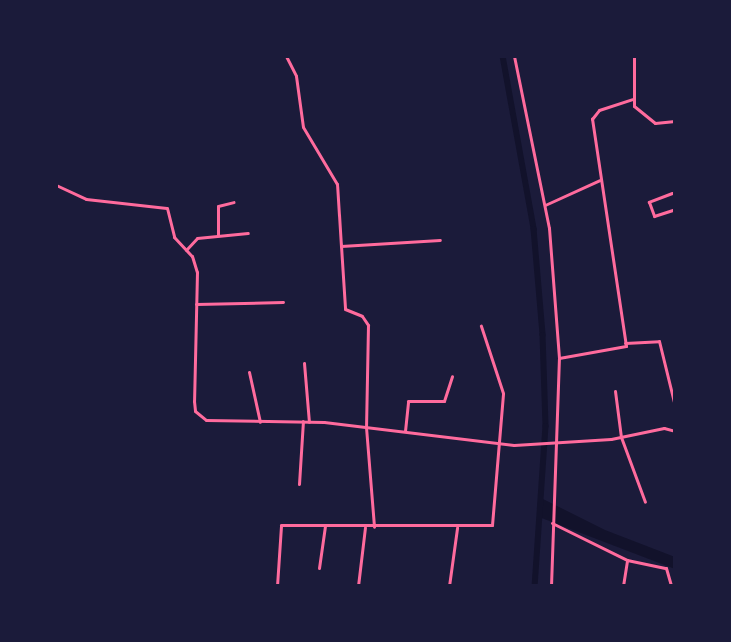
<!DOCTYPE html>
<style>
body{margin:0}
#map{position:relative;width:731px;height:642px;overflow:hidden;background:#1b1b3a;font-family:Inter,sans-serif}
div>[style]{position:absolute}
.water>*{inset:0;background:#12122b}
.canal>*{height:5.5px;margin:-2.75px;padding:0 2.75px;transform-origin:2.75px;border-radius:2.75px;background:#12122b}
.minor>*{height:3px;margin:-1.5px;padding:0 1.5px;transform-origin:1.5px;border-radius:1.5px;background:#ff6b9d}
span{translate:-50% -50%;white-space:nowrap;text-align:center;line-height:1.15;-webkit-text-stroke:4.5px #1b1b3a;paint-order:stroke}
.frame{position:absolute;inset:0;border:58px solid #1b1b3a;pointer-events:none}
</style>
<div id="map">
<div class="water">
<i style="clip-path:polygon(541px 498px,605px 530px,675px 557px,675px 569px,539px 517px)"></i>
</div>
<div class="canal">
<i style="left:503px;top:56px;width:176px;rotate:79.8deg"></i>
<i style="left:534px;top:229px;width:106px;rotate:85.1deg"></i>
<i style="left:543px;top:335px;width:91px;rotate:88.1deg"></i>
<i style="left:546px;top:426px;width:160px;rotate:93.9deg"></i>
</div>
<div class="minor">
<i style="left:201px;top:56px;width:10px"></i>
<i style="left:286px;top:56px;width:22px;rotate:63deg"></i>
<i style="left:296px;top:76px;width:51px;rotate:82.2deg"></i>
<i style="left:303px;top:127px;width:66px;rotate:59.2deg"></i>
<i style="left:337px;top:184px;width:125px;rotate:86.3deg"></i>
<i style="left:345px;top:309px;width:18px;rotate:22deg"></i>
<i style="left:362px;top:316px;width:11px;rotate:56deg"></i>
<i style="left:368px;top:325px;width:102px;rotate:91.1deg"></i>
<i style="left:366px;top:427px;width:100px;rotate:85.4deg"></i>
<i style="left:514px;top:56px;width:176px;rotate:78.5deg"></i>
<i style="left:549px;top:228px;width:130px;rotate:85.6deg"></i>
<i style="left:634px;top:56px;width:50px;rotate:90deg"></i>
<i style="left:634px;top:106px;width:27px;rotate:39deg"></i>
<i style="left:655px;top:123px;width:20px;rotate:-6deg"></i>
<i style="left:56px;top:185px;width:33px;rotate:25deg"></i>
<i style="left:86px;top:199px;width:81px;rotate:6.3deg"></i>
<i style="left:167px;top:208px;width:30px;rotate:76deg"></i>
<i style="left:174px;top:237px;width:26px;rotate:47deg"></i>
<i style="left:192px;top:256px;width:17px;rotate:73deg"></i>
<i style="left:197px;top:272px;width:129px;rotate:91.3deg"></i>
<i style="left:194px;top:401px;width:10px;rotate:84deg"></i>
<i style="left:195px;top:411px;width:14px;rotate:39deg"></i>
<i style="left:206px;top:420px;width:118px;rotate:1deg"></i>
<i style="left:324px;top:422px;width:191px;rotate:6.9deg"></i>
<i style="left:514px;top:445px;width:97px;rotate:-3.5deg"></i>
<i style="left:611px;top:439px;width:54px;rotate:-11.7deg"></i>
<i style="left:664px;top:428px;width:11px;rotate:15deg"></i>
<i style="left:672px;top:193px;width:25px;rotate:159deg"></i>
<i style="left:649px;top:202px;width:15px;rotate:70deg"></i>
<i style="left:654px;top:216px;width:22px;rotate:-18deg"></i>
<i style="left:545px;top:205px;width:60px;rotate:-24.4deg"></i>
<i style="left:218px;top:235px;width:29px;rotate:-90deg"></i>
<i style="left:218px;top:206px;width:16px;rotate:-14deg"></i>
<i style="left:341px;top:246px;width:99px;rotate:-3.5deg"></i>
<i style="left:186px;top:250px;width:16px;rotate:-47deg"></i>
<i style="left:197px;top:238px;width:51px;rotate:-5.6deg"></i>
<i style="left:196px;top:304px;width:87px;rotate:-1.3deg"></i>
<i style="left:625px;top:343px;width:34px;rotate:-3deg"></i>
<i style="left:659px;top:341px;width:67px;rotate:76.2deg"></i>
<i style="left:304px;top:363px;width:59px;rotate:85.2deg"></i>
<i style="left:249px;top:372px;width:51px;rotate:77.6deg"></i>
<i style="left:615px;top:391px;width:46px;rotate:82.6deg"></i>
<i style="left:621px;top:437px;width:69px;rotate:69.7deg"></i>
<i style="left:405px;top:431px;width:30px;rotate:-84deg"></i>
<i style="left:408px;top:401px;width:36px"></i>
<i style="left:444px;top:401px;width:26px;rotate:-72deg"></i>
<i style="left:299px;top:484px;width:63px;rotate:-86.4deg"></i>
<i style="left:552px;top:523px;width:84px;rotate:26.3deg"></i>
<i style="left:319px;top:568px;width:42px;rotate:-81.9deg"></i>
<i style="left:277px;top:586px;width:61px;rotate:-86.2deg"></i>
<i style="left:281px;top:525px;width:211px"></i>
<i style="left:492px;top:525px;width:132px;rotate:-85.2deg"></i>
<i style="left:503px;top:393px;width:71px;rotate:-108.2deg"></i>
<i style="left:358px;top:586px;width:59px;rotate:-83.2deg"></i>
<i style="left:449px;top:586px;width:59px;rotate:-82.1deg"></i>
<i style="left:551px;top:586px;width:228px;rotate:-88deg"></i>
<i style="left:559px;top:358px;width:68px;rotate:-10.2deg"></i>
<i style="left:626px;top:346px;width:230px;rotate:-98.5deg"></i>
<i style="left:592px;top:119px;width:11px;rotate:-52deg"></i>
<i style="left:599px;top:110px;width:35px;rotate:-18deg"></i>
<i style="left:623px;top:586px;width:26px;rotate:-81deg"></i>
<i style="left:627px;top:560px;width:40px;rotate:12deg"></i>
<i style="left:666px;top:568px;width:19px;rotate:74deg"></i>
</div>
<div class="frame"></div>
</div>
